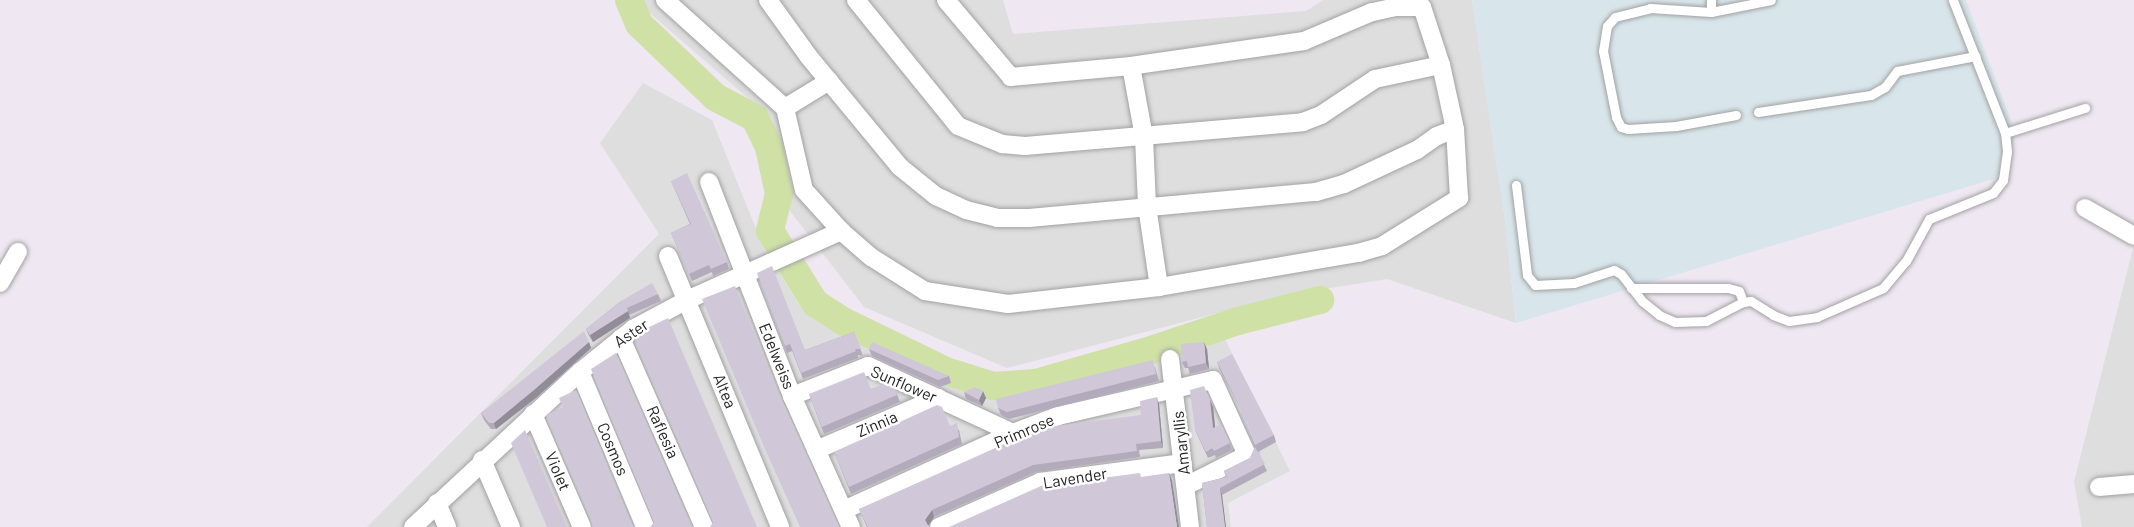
<!DOCTYPE html>
<style>
body{margin:0}
#map{position:relative;width:2134px;height:527px;overflow:hidden;background:#efe7f2;font-family:Barlow,sans-serif}
div>[style]{position:absolute}
.residential>*{inset:0;background:#dededf}
.industrial>*{inset:0;background:#d8e6eb}
.river>*{height:28px;margin:-14px;padding:0 14px;transform-origin:14px;border-radius:14px;background:#cfe1a5}
.roads{filter:drop-shadow(0 0 2px #a2a2a2) drop-shadow(0 0 2px #a2a2a2)}
.lane>*{height:9px;margin:-4.5px;padding:0 4.5px;transform-origin:4.5px;border-radius:4.5px;background:#fff}
.street>*{height:18px;margin:-9px;padding:0 9px;transform-origin:9px;border-radius:9px;background:#fff}
.wall>*{inset:0;background:#b3abbb}
.shaded-wall>*{inset:0;background:#928b98}
.building>*{inset:0;background:#d0c7d9}
span{translate:-50% -50%;white-space:nowrap;text-align:center;line-height:1.15;-webkit-text-stroke:5px #fff;paint-order:stroke}
.street-label{font-size:16px;color:#212121}
</style>
<div id="map">
<div class="residential">
<i style="clip-path:polygon(642px 0,1003px 0,1013px 34px,1306px 11px,1323px 0,1472px 0,1505px 220px,1516px 323px,1387px 279px,1286px 295px,1007px 368px,864px 307px,790px 211px,772px 119px,644px 8px)"></i>
<i style="clip-path:polygon(643px 83px,712px 120px,765px 251px,804px 312px,991px 392px,1224px 337px,1290px 471px,1228px 503px,1231px 527px,367px 527px,659px 234px,600px 143px)"></i>
<i style="clip-path:polygon(2134px 244px,2134px 527px,2082px 527px,2074px 482px)"></i>
</div>
<div class="industrial">
<i style="clip-path:polygon(1472px 0,1966px 0,2015px 131px,2010px 174px,1516px 323px,1505px 220px)"></i>
</div>
<div class="river">
<i style="left:629px;top:0;width:26px;rotate:67deg"></i>
<i style="left:639px;top:24px;width:105px;rotate:43.8deg"></i>
<i style="left:715px;top:97px;width:45px;rotate:27.7deg"></i>
<i style="left:755px;top:118px;width:32px;rotate:64deg"></i>
<i style="left:769px;top:147px;width:48px;rotate:78deg"></i>
<i style="left:779px;top:194px;width:38px;rotate:104deg"></i>
<i style="left:770px;top:231px;width:85px;rotate:58deg"></i>
<i style="left:815px;top:303px;width:33px;rotate:33deg"></i>
<i style="left:843px;top:321px;width:114px;rotate:25.9deg"></i>
<i style="left:946px;top:371px;width:49px;rotate:17.7deg"></i>
<i style="left:993px;top:386px;width:43px;rotate:-4deg"></i>
<i style="left:1036px;top:383px;width:113px;rotate:-15.9deg"></i>
<i style="left:1145px;top:352px;width:98px;rotate:-18.4deg"></i>
<i style="left:1238px;top:321px;width:85px;rotate:-14.4deg"></i>
</div>
<div class="roads">
<div class="lane">
<i style="left:1711px;top:0;width:12px;rotate:90deg"></i>
<i style="left:1758px;top:112px;width:114px;rotate:-8.6deg"></i>
<i style="left:1871px;top:95px;width:16px;rotate:-30deg"></i>
<i style="left:1885px;top:87px;width:20px;rotate:-53deg"></i>
<i style="left:1897px;top:71px;width:80px;rotate:-10.8deg"></i>
<i style="left:1736px;top:115px;width:61px;rotate:169.6deg"></i>
<i style="left:1676px;top:126px;width:48px;rotate:176.4deg"></i>
<i style="left:1628px;top:129px;width:7px;rotate:-164deg"></i>
<i style="left:1621px;top:127px;width:11px;rotate:-117deg"></i>
<i style="left:1616px;top:117px;width:67px;rotate:-101.1deg"></i>
<i style="left:1603px;top:51px;width:25px;rotate:-81deg"></i>
<i style="left:1607px;top:26px;width:12px;rotate:-48deg"></i>
<i style="left:1615px;top:17px;width:36px;rotate:-14deg"></i>
<i style="left:1650px;top:8px;width:61px;rotate:3.8deg"></i>
<i style="left:1711px;top:12px;width:61px;rotate:-11.3deg"></i>
<i style="left:2005px;top:133px;width:84px;rotate:-17.4deg"></i>
<i style="left:1516px;top:185px;width:91px;rotate:83deg"></i>
<i style="left:1527px;top:275px;width:13px;rotate:51deg"></i>
<i style="left:1535px;top:285px;width:39px;rotate:-3deg"></i>
<i style="left:1574px;top:283px;width:42px;rotate:-18deg"></i>
<i style="left:1614px;top:270px;width:8px;rotate:30deg"></i>
<i style="left:1621px;top:274px;width:34px;rotate:52deg"></i>
<i style="left:1642px;top:301px;width:22px;rotate:39deg"></i>
<i style="left:1659px;top:315px;width:17px;rotate:24deg"></i>
<i style="left:1675px;top:322px;width:31px;rotate:-2deg"></i>
<i style="left:1706px;top:321px;width:42px;rotate:-27.2deg"></i>
<i style="left:1743px;top:302px;width:8px;rotate:-7deg"></i>
<i style="left:1751px;top:301px;width:26px;rotate:32deg"></i>
<i style="left:1773px;top:315px;width:17px;rotate:21deg"></i>
<i style="left:1789px;top:321px;width:28px;rotate:-8deg"></i>
<i style="left:1817px;top:317px;width:72px;rotate:-23.7deg"></i>
<i style="left:1883px;top:288px;width:35px;rotate:-50deg"></i>
<i style="left:1906px;top:261px;width:48px;rotate:-61.3deg"></i>
<i style="left:1929px;top:219px;width:69px;rotate:-22.1deg"></i>
<i style="left:1993px;top:193px;width:16px;rotate:-52deg"></i>
<i style="left:2003px;top:180px;width:29px;rotate:-82deg"></i>
<i style="left:2007px;top:151px;width:18px;rotate:-96deg"></i>
<i style="left:2005px;top:133px;width:143px;rotate:-111.4deg"></i>
<i style="left:1631px;top:288px;width:97px"></i>
<i style="left:1728px;top:288px;width:11px;rotate:15deg"></i>
<i style="left:1739px;top:291px;width:12px;rotate:70deg"></i>
</div>
<div class="street">
<i style="left:665px;top:0;width:161px;rotate:42deg"></i>
<i style="left:785px;top:108px;width:84px;rotate:77deg"></i>
<i style="left:804px;top:190px;width:55px;rotate:47.9deg"></i>
<i style="left:841px;top:231px;width:40px;rotate:41deg"></i>
<i style="left:871px;top:257px;width:64px;rotate:32.2deg"></i>
<i style="left:925px;top:291px;width:84px;rotate:8.9deg"></i>
<i style="left:1008px;top:304px;width:152px;rotate:-6.4deg"></i>
<i style="left:1159px;top:287px;width:202px;rotate:-9.7deg"></i>
<i style="left:1358px;top:253px;width:25px;rotate:-16deg"></i>
<i style="left:1382px;top:246px;width:91px;rotate:-31.9deg"></i>
<i style="left:1459px;top:198px;width:69px;rotate:-93.3deg"></i>
<i style="left:1455px;top:129px;width:66px;rotate:-102.3deg"></i>
<i style="left:1441px;top:65px;width:61px;rotate:-108.1deg"></i>
<i style="left:1422px;top:7px;width:26px;rotate:180deg"></i>
<i style="left:1396px;top:7px;width:25px;rotate:168deg"></i>
<i style="left:1372px;top:12px;width:74px;rotate:156.9deg"></i>
<i style="left:1304px;top:41px;width:175px;rotate:171.8deg"></i>
<i style="left:1131px;top:66px;width:121px;rotate:174.8deg"></i>
<i style="left:1011px;top:77px;width:101px;rotate:-130.2deg"></i>
<i style="left:768px;top:0;width:70px;rotate:54.3deg"></i>
<i style="left:809px;top:57px;width:143px;rotate:50.4deg"></i>
<i style="left:900px;top:167px;width:46px;rotate:38.9deg"></i>
<i style="left:936px;top:196px;width:33px;rotate:25deg"></i>
<i style="left:966px;top:210px;width:32px;rotate:14deg"></i>
<i style="left:997px;top:218px;width:32px"></i>
<i style="left:1029px;top:218px;width:288px;rotate:-5.2deg"></i>
<i style="left:1316px;top:192px;width:29px;rotate:-16deg"></i>
<i style="left:1344px;top:184px;width:81px;rotate:-25deg"></i>
<i style="left:1417px;top:150px;width:24px;rotate:-35deg"></i>
<i style="left:1437px;top:136px;width:19px;rotate:-21deg"></i>
<i style="left:856px;top:0;width:162px;rotate:51deg"></i>
<i style="left:958px;top:126px;width:48px;rotate:22.2deg"></i>
<i style="left:1002px;top:144px;width:23px;rotate:5deg"></i>
<i style="left:1025px;top:146px;width:279px;rotate:-4.9deg"></i>
<i style="left:1303px;top:122px;width:19px;rotate:-21deg"></i>
<i style="left:1321px;top:115px;width:65px;rotate:-33.7deg"></i>
<i style="left:1375px;top:79px;width:67px;rotate:-12deg"></i>
<i style="left:1131px;top:66px;width:72px;rotate:79.6deg"></i>
<i style="left:1144px;top:137px;width:69px;rotate:87.5deg"></i>
<i style="left:1147px;top:206px;width:82px;rotate:81.6deg"></i>
<i style="left:785px;top:108px;width:52px;rotate:-31.5deg"></i>
<i style="left:709px;top:182px;width:230px;rotate:68.8deg"></i>
<i style="left:792px;top:396px;width:144px;rotate:65.8deg"></i>
<i style="left:2085px;top:208px;width:56px;rotate:29.7deg"></i>
<i style="left:668px;top:256px;width:293px;rotate:67.5deg"></i>
<i style="left:0;top:283px;width:36px;rotate:-60deg"></i>
<i style="left:621px;top:338px;width:206px;rotate:66.3deg"></i>
<i style="left:1170px;top:359px;width:169px;rotate:83.2deg"></i>
<i style="left:580px;top:372px;width:168px;rotate:67.2deg"></i>
<i style="left:792px;top:396px;width:82px;rotate:-21.5deg"></i>
<i style="left:868px;top:366px;width:160px;rotate:24.8deg"></i>
<i style="left:533px;top:414px;width:123px;rotate:66.6deg"></i>
<i style="left:816px;top:450px;width:133px;rotate:-23.1deg"></i>
<i style="left:482px;top:460px;width:73px;rotate:66.6deg"></i>
<i style="left:2099px;top:487px;width:35px;rotate:-5deg"></i>
<i style="left:437px;top:503px;width:26px;rotate:67deg"></i>
<i style="left:844px;top:510px;width:186px;rotate:-24.5deg"></i>
<i style="left:1013px;top:433px;width:48px;rotate:-20.7deg"></i>
<i style="left:1058px;top:416px;width:159px;rotate:-13.1deg"></i>
<i style="left:1213px;top:380px;width:82px;rotate:65.6deg"></i>
<i style="left:1247px;top:455px;width:68px;rotate:153.1deg"></i>
<i style="left:413px;top:527px;width:228px;rotate:-42.9deg"></i>
<i style="left:580px;top:372px;width:68px;rotate:-39.1deg"></i>
<i style="left:633px;top:329px;width:61px;rotate:-28.2deg"></i>
<i style="left:687px;top:300px;width:169px;rotate:-24.1deg"></i>
<i style="left:939px;top:527px;width:111px;rotate:-24deg"></i>
<i style="left:1040px;top:482px;width:144px;rotate:-7.6deg"></i>
</div>
</div>
<div class="wall">
<i style="clip-path:polygon(671px 181px,727px 262px,729px 269px,713px 276px,712px 272px,692px 281px,671px 233px,690px 224px)"></i>
<i style="clip-path:polygon(757px 273px,805px 350px,854px 332px,863px 356px,858px 355px,858px 358px,803px 379px,792px 351px,787px 353px)"></i>
<i style="clip-path:polygon(658px 294px,661px 301px,629px 315px,630px 318px,593px 342px,589px 336px,586px 329px,621px 301px)"></i>
<i style="clip-path:polygon(589px 342px,591px 348px,537px 397px,496px 429px,491px 429px,484px 420px,481px 413px)"></i>
<i style="clip-path:polygon(869px 349px,949px 376px,951px 383px,940px 387px,872px 356px)"></i>
<i style="clip-path:polygon(1207px 349px,1209px 369px,1190px 374px,1188px 368px,1185px 368px,1182px 362px)"></i>
<i style="clip-path:polygon(1217px 362px,1274px 435px,1276px 442px,1258px 452px,1267px 471px,1222px 495px,1226px 527px,1207px 527px,1202px 483px,1226px 477px,1224px 471px,1250px 458px,1255px 447px,1244px 421px,1241px 414px,1243px 413px,1219px 368px)"></i>
<i style="clip-path:polygon(1155px 367px,1159px 381px,1009px 419px,1001px 415px,998px 408px)"></i>
<i style="clip-path:polygon(893px 384px,900px 402px,824px 434px,809px 394px,871px 389px)"></i>
<i style="clip-path:polygon(964px 392px,986px 398px,982px 406px,966px 399px)"></i>
<i style="clip-path:polygon(1210px 400px,1213px 407px,1215px 427px,1230px 443px,1232px 450px,1216px 458px,1215px 455px,1208px 458px,1195px 430px)"></i>
<i style="clip-path:polygon(1159px 404px,1163px 448px,1139px 450px,1140px 457px,1036px 472px,934px 517px,928px 526px,929px 527px,867px 527px,859px 509px,1141px 415px)"></i>
<i style="clip-path:polygon(950px 426px,959px 430px,962px 444px,851px 494px,834px 452px)"></i>
</div>
<div class="shaded-wall">
<i style="clip-path:polygon(628px 311px,630px 318px,593px 342px,590px 335px)"></i>
<i style="clip-path:polygon(589px 342px,591px 348px,537px 397px,496px 429px,494px 423px)"></i>
<i style="clip-path:polygon(1204px 342px,1207px 349px,1209px 369px,1206px 363px)"></i>
<i style="clip-path:polygon(983px 391px,986px 398px,982px 406px,979px 400px)"></i>
<i style="clip-path:polygon(1157px 397px,1159px 404px,1163px 448px,1161px 441px)"></i>
<i style="clip-path:polygon(1210px 400px,1213px 407px,1216px 435px,1213px 428px)"></i>
<i style="clip-path:polygon(1169px 473px,1172px 480px,1179px 527px,1177px 527px)"></i>
<i style="clip-path:polygon(1220px 488px,1222px 495px,1226px 527px,1225px 527px)"></i>
<i style="clip-path:polygon(932px 510px,934px 517px,928px 526px,925px 520px)"></i>
</div>
<div class="building">
<i style="clip-path:polygon(687px 173px,727px 262px,711px 269px,709px 265px,689px 274px,671px 233px,691px 224px,671px 181px)"></i>
<i style="clip-path:polygon(772px 266px,805px 350px,854px 332px,861px 349px,855px 349px,856px 351px,801px 373px,790px 344px,785px 346px,757px 273px)"></i>
<i style="clip-path:polygon(652px 283px,658px 294px,627px 308px,628px 311px,590px 335px,586px 329px,621px 301px)"></i>
<i style="clip-path:polygon(735px 286px,779px 394px,839px 527px,800px 527px,764px 447px,702px 299px)"></i>
<i style="clip-path:polygon(668px 318px,757px 527px,710px 527px,713px 522px,633px 335px)"></i>
<i style="clip-path:polygon(584px 331px,589px 342px,534px 390px,494px 423px,489px 423px,481px 413px)"></i>
<i style="clip-path:polygon(872px 342px,949px 376px,938px 380px,869px 349px)"></i>
<i style="clip-path:polygon(1204px 342px,1206px 363px,1188px 367px,1187px 361px,1182px 362px,1181px 344px)"></i>
<i style="clip-path:polygon(616px 353px,691px 525px,694px 527px,650px 527px,654px 522px,591px 369px)"></i>
<i style="clip-path:polygon(1232px 354px,1274px 435px,1255px 445px,1241px 414px,1243px 413px,1217px 362px)"></i>
<i style="clip-path:polygon(1153px 360px,1156px 374px,1007px 412px,998px 408px,996px 399px)"></i>
<i style="clip-path:polygon(864px 372px,871px 389px,888px 382px,893px 384px,897px 395px,822px 427px,809px 394px)"></i>
<i style="clip-path:polygon(1204px 386px,1210px 400px,1213px 428px,1221px 424px,1230px 443px,1214px 451px,1212px 448px,1206px 452px,1195px 430px,1190px 390px)"></i>
<i style="clip-path:polygon(975px 387px,983px 391px,979px 400px,964px 392px)"></i>
<i style="clip-path:polygon(576px 390px,632px 525px,635px 527px,593px 527px,590px 516px,546px 415px,563px 407px,559px 398px)"></i>
<i style="clip-path:polygon(1157px 397px,1161px 441px,1136px 444px,1137px 451px,1033px 465px,932px 510px,925px 520px,929px 527px,868px 527px,859px 509px,1040px 428px,1141px 415px,1140px 401px)"></i>
<i style="clip-path:polygon(937px 405px,942px 407px,950px 426px,957px 423px,959px 437px,849px 487px,834px 452px)"></i>
<i style="clip-path:polygon(525px 430px,567px 527px,547px 527px,511px 443px)"></i>
<i style="clip-path:polygon(1255px 447px,1265px 464px,1220px 488px,1225px 527px,1207px 527px,1202px 483px,1227px 477px,1224px 471px,1250px 458px)"></i>
<i style="clip-path:polygon(1140px 473px,1141px 477px,1169px 473px,1177px 527px,949px 527px,1041px 486px)"></i>
</div>
<div class="street-label">
<span style="left:631px;top:333px;rotate:-34deg">Aster</span>
<span style="left:777px;top:356px;rotate:68deg">Edelweiss</span>
<span style="left:904px;top:384px;rotate:23deg">Sunflower</span>
<span style="left:725px;top:391px;rotate:68deg">Altea</span>
<span style="left:877px;top:424px;rotate:-23deg">Zinnia</span>
<span style="left:1024px;top:431px;rotate:-23deg">Primrose</span>
<span style="left:663px;top:432px;rotate:66deg">Raflesia</span>
<span style="left:1181px;top:443px;rotate:-96deg">Amaryllis</span>
<span style="left:613px;top:449px;rotate:67deg">Cosmos</span>
<span style="left:558px;top:471px;rotate:67deg">Violet</span>
<span style="left:1075px;top:478px;rotate:-9deg">Lavender</span>
</div>
</div>
